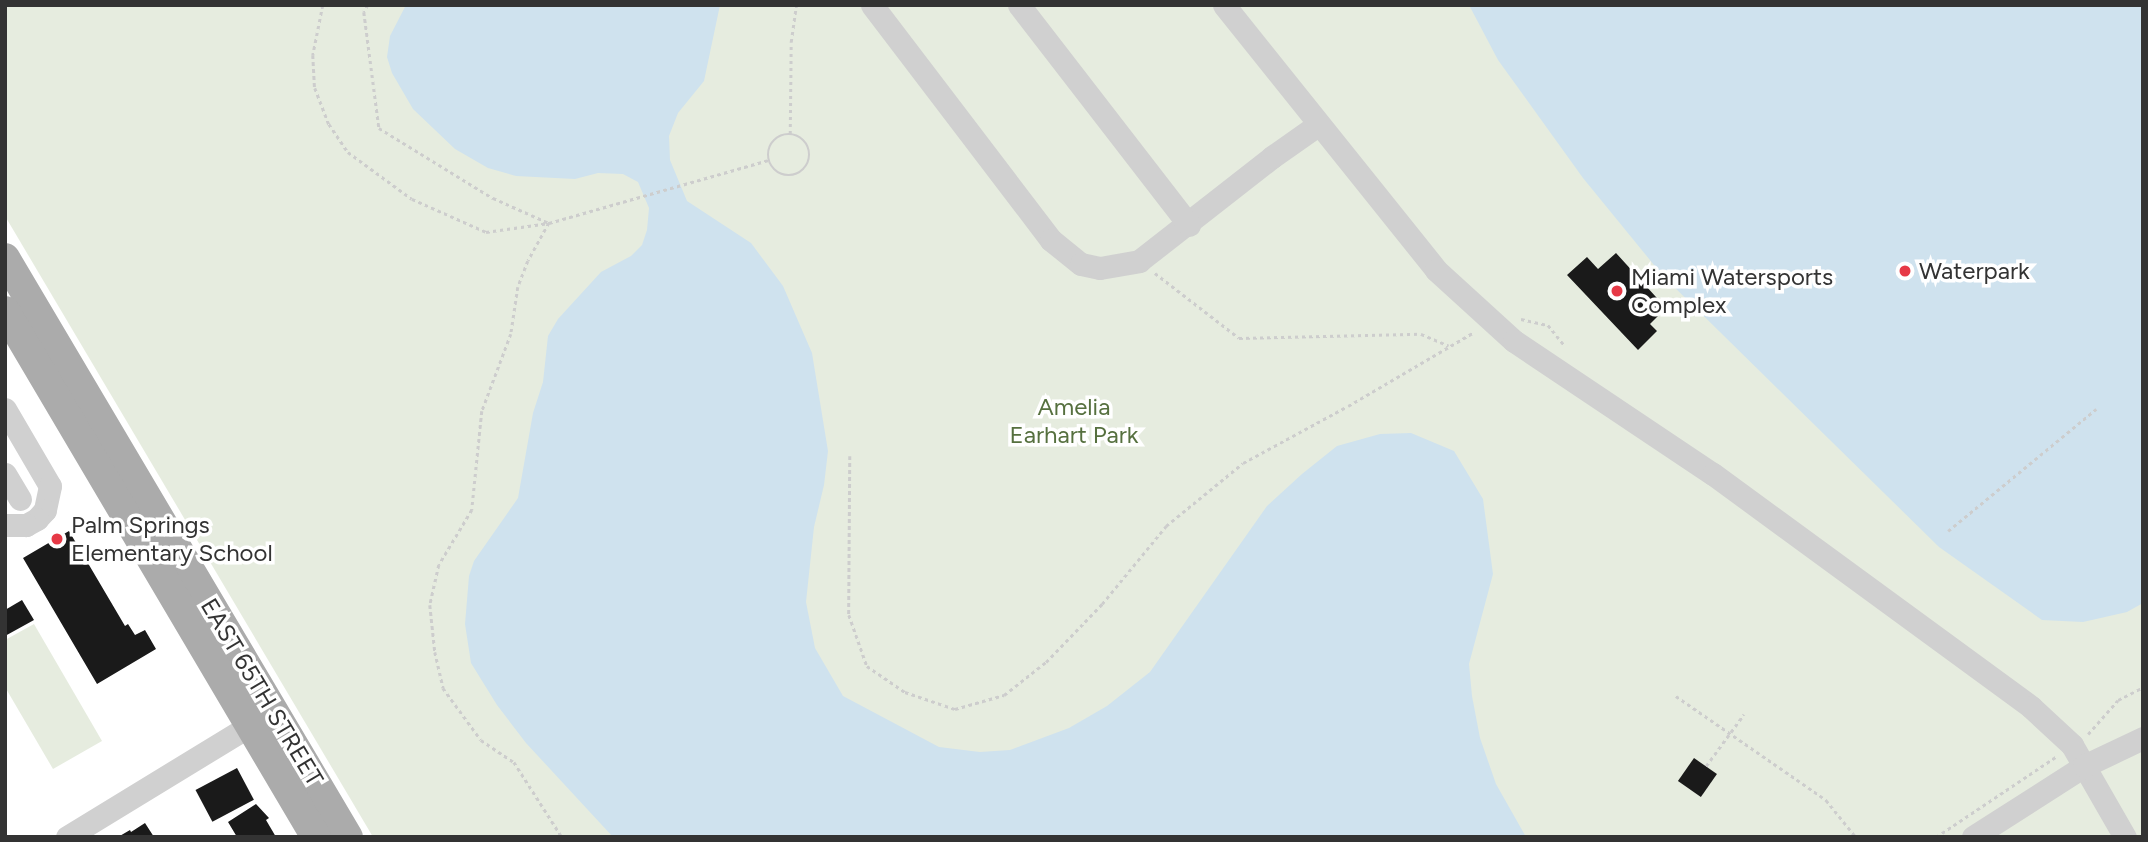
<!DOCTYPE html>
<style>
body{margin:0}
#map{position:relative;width:2148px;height:842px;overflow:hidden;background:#fff;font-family:Figtree,sans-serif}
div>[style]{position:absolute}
.green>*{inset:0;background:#e6ecdf}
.water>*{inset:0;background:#cfe2ee}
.building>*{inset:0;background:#1a1a1a;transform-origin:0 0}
.path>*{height:2.5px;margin-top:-1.25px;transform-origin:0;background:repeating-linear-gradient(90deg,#cdcdcd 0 3.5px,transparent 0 7px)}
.path>.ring{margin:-1.25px;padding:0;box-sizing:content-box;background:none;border:2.5px solid #cdcdcd;border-radius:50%}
.minor>*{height:23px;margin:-11.5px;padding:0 11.5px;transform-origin:11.5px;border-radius:11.5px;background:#d0d0d0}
.major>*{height:30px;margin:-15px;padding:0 15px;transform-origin:15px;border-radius:15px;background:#ababab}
.dots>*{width:19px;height:19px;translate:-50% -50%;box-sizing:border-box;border:4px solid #fff;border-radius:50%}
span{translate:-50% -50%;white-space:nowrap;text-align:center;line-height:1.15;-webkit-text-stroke:7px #fff;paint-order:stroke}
.poi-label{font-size:24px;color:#333}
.left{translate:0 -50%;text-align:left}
.park-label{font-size:24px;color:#56703f}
.street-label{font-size:24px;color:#333}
.frame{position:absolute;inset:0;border:7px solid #333;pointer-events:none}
</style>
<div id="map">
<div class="green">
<i style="clip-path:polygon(5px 5px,2143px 5px,2143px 837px,373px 837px,5px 216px)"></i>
<i style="clip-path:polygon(34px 624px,102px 741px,53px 769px,5px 687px,5px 640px)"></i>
</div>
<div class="water">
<i style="clip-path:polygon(406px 5px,720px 5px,704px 81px,678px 113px,669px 136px,670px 160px,687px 201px,751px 243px,783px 286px,812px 353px,828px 451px,824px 485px,814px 527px,806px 602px,815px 648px,843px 696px,939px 747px,980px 752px,1010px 750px,1069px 728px,1107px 706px,1150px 672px,1267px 506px,1302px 474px,1337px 446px,1380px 434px,1411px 433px,1454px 451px,1483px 499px,1493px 574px,1469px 664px,1472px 696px,1480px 738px,1496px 784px,1526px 837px,613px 837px,526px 743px,497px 705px,471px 663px,465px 624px,469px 576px,474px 561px,518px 498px,533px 413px,543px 382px,548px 336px,558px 319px,601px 272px,631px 256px,642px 245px,647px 230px,649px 208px,638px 182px,623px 174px,598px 173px,575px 179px,516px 176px,488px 168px,455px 149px,413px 109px,392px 73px,387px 57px,390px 36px)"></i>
<i style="clip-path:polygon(1469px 5px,2143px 5px,2143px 603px,2127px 612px,2083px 622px,2042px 620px,1939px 547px,1663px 276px,1583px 178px,1498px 60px)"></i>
</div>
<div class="building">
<i style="clip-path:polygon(1616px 253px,1666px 308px,1650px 324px,1657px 331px,1638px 350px,1567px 275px,1587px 257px,1598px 269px)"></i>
<i style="clip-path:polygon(69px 531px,125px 626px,128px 624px,135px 635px,145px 630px,156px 649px,97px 684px,23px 558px)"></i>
<i style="clip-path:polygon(22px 600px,34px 620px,5px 636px,5px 610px)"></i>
<i style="left:1694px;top:758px;width:28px;height:28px;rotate:35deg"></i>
<i style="left:237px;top:768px;width:36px;height:47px;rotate:62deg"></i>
<i style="clip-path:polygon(256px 804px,269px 818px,266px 820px,276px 837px,237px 837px,228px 822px)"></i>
<i style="clip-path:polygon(145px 823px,154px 837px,118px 837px,130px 830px,131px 832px)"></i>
</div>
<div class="path">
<i style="left:323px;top:5px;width:51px;rotate:101.3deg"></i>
<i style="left:313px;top:55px;width:33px;rotate:87deg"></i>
<i style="left:315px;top:88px;width:39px;rotate:69deg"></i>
<i style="left:329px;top:124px;width:34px;rotate:56deg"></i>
<i style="left:348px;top:152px;width:79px;rotate:36.3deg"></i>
<i style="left:412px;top:199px;width:81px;rotate:24deg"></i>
<i style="left:486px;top:232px;width:64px;rotate:-8.1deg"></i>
<i style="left:549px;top:223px;width:229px;rotate:-16deg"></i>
<i style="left:368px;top:5px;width:8px;rotate:120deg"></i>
<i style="left:364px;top:12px;width:117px;rotate:82.6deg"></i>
<i style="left:379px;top:128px;width:134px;rotate:31.6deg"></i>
<i style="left:493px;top:198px;width:61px;rotate:24.1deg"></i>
<i style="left:549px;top:223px;width:43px;rotate:118.9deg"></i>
<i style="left:528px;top:261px;width:28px;rotate:111deg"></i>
<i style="left:518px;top:287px;width:48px;rotate:98.5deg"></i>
<i style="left:511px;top:334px;width:82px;rotate:110.6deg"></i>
<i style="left:482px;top:411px;width:100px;rotate:95.8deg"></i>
<i style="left:472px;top:510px;width:64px;rotate:121deg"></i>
<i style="left:439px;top:565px;width:41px;rotate:102.7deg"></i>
<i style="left:430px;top:605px;width:47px;rotate:83.9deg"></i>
<i style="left:435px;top:652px;width:37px;rotate:77deg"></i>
<i style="left:443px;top:688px;width:64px;rotate:53.8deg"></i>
<i style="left:481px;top:740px;width:40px;rotate:34deg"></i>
<i style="left:514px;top:762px;width:89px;rotate:57.4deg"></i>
<i style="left:790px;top:134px;width:92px;rotate:-89.4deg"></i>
<i style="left:791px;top:42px;width:37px;rotate:-82deg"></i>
<i class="ring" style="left:768px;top:134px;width:39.5px;height:39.5px"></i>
<i style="left:1155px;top:273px;width:106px;rotate:37.7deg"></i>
<i style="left:1239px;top:338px;width:182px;rotate:-1.3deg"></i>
<i style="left:1421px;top:334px;width:30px;rotate:23deg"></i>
<i style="left:1521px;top:319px;width:28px;rotate:13deg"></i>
<i style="left:1548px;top:325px;width:26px;rotate:51deg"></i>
<i style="left:850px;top:456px;width:159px;rotate:90.4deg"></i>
<i style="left:849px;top:615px;width:54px;rotate:70.6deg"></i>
<i style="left:867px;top:666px;width:46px;rotate:34.4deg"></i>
<i style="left:905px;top:692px;width:53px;rotate:18.8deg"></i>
<i style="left:955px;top:709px;width:51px;rotate:-15.9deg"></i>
<i style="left:1004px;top:695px;width:53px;rotate:-38.2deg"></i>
<i style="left:1046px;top:662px;width:81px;rotate:-46deg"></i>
<i style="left:1102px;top:604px;width:101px;rotate:-50.6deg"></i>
<i style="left:1166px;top:526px;width:99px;rotate:-39.3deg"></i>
<i style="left:1243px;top:463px;width:119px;rotate:-28.5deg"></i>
<i style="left:1348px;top:406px;width:146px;rotate:-30.4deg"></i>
<i style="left:1948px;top:531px;width:192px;rotate:-39.5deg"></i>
<i style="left:1676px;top:696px;width:183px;rotate:34.7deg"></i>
<i style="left:1826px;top:800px;width:48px;rotate:51deg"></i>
<i style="left:2088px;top:734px;width:45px;rotate:-48.6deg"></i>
<i style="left:2118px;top:700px;width:28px;rotate:-27deg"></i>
<i style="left:1706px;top:766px;width:64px;rotate:-53.8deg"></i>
<i style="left:1936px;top:837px;width:146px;rotate:-33.8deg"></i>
</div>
<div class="minor">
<i style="left:872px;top:5px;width:295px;rotate:52.7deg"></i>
<i style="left:1051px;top:240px;width:38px;rotate:39deg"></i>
<i style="left:1081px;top:264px;width:19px;rotate:12deg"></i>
<i style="left:1100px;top:268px;width:40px;rotate:-10deg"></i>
<i style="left:1139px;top:261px;width:169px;rotate:-38deg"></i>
<i style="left:1272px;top:157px;width:57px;rotate:-35.1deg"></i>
<i style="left:1019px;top:5px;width:278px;rotate:52.3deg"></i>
<i style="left:1224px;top:5px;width:339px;rotate:51.3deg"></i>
<i style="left:1436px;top:270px;width:105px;rotate:42.3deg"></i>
<i style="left:1514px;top:341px;width:239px;rotate:33.8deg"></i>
<i style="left:1713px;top:474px;width:394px;rotate:36.2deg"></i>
<i style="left:2031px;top:707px;width:56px;rotate:42.8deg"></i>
<i style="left:2072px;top:745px;width:106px;rotate:60.1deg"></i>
<i style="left:5px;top:409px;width:89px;rotate:59.7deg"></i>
<i style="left:50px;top:486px;width:25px;rotate:102deg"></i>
<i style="left:45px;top:510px;width:12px;rotate:132deg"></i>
<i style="left:37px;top:519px;width:13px;rotate:151deg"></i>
<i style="left:26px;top:525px;width:21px;rotate:180deg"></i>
<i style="left:5px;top:474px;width:29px;rotate:59deg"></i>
<i style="left:67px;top:837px;width:228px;rotate:-31.4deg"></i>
<i style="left:1973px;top:837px;width:132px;rotate:-32.6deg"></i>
<i style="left:2084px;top:766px;width:65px;rotate:-25.4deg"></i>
</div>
<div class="major">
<i style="left:5px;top:258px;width:673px;rotate:59.36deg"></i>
<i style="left:5px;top:311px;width:611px;rotate:59.41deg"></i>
</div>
<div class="dots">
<i style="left:1905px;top:271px;background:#e63946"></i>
<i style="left:1617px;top:291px;background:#e63946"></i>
<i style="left:57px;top:539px;background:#e63946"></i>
</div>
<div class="poi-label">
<span class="left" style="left:1919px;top:271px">Waterpark</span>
<span class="left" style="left:1631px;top:291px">Miami Watersports<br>Complex</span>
<span class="left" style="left:71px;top:539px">Palm Springs<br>Elementary School</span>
</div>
<div class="park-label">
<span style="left:1074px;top:421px">Amelia<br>Earhart Park</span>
</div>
<div class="street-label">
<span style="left:262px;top:692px;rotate:59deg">EAST 65TH STREET</span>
</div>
<div class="frame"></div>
</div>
